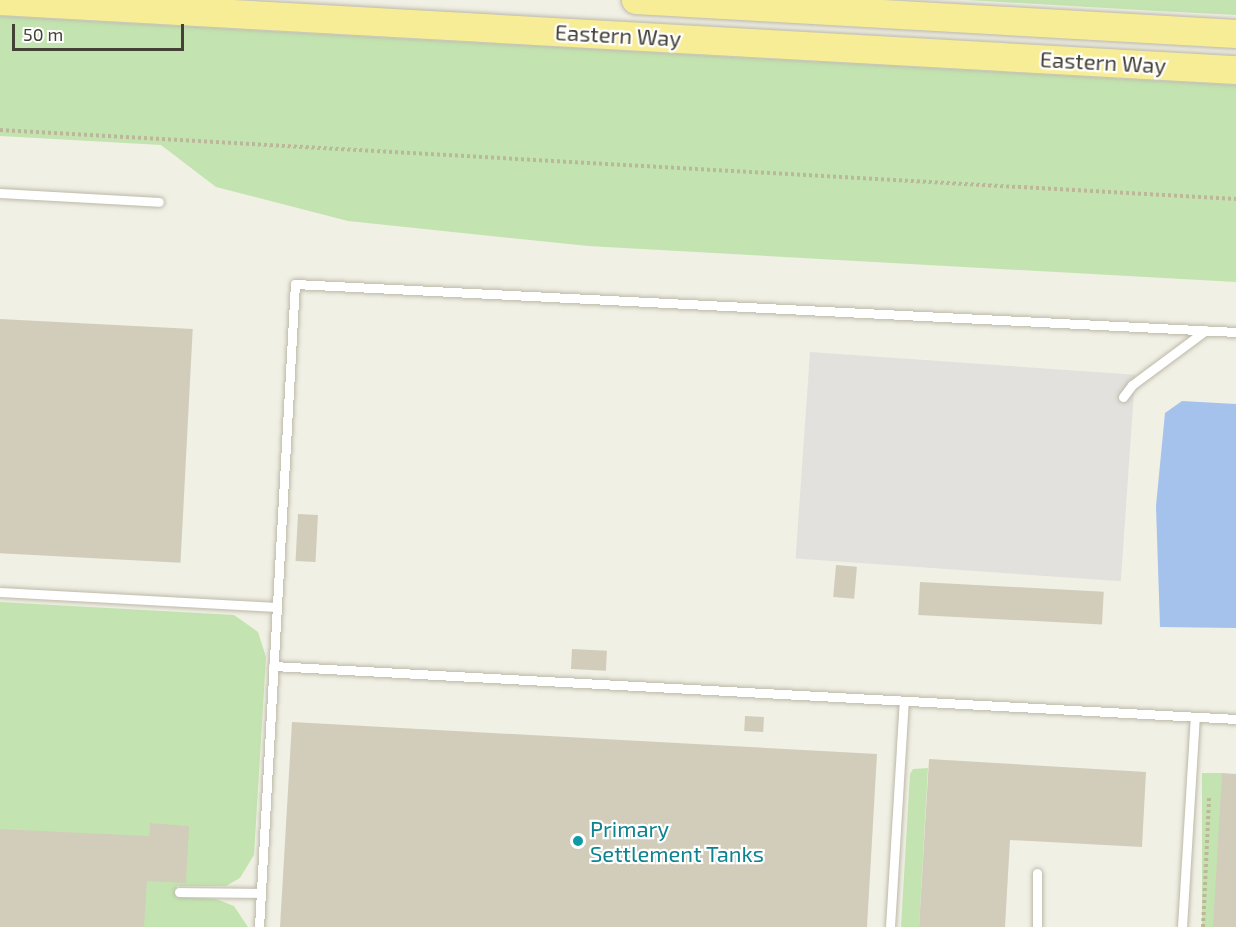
<!DOCTYPE html>
<style>
body{margin:0}
#map{position:relative;width:1236px;height:927px;overflow:hidden;background:#f1f0e5;font-family:"Exo 2",sans-serif}
div>[style]{position:absolute}
.green>*{inset:0;background:#c3e4b0;transform-origin:0 0}
.parking>*{inset:0;background:#e2e1dd;transform-origin:0 0}
.water>*{inset:0;background:#a4c2eb}
.building>*{inset:0;background:#d2cdbb;transform-origin:0 0}
.path>*{height:4px;margin-top:-2px;transform-origin:0;background:repeating-linear-gradient(90deg,#bdb79a 0 3px,transparent 0 6px)}
.roads{filter:drop-shadow(0 0 2px #bcb9a8) drop-shadow(0 0 2px #bcb9a8)}
.lane>*{height:9px;margin:-4.5px;padding:0 4.5px;transform-origin:4.5px;border-radius:4.5px;background:#fff}
.primary>*{height:28px;margin:-14px;padding:0 14px;transform-origin:14px;border-radius:14px;background:#f8ed97}
.dots>*{width:16px;height:16px;translate:-50% -50%;box-sizing:border-box;border:3px solid #fff;border-radius:50%}
span{translate:-50% -50%;white-space:nowrap;text-align:center;line-height:1.15;-webkit-text-stroke:4.5px #fff;paint-order:stroke}
.street-label{font-size:22px;color:#434035}
.culture-label{font-size:22px;color:#0d838f}
.left{translate:0 -50%;text-align:left}
.scale{position:absolute;left:12px;top:24px;width:172px;height:27px;box-sizing:border-box;border:3px solid #434035;border-top:0;padding-left:8px;font-size:18px;line-height:21px;white-space:nowrap;color:#434035;-webkit-text-stroke:4px #fff;paint-order:stroke}
</style>
<div id="map">
<div class="green">
<i style="clip-path:polygon(967px 0,1236px 0,1236px 15px,1158px 11px)"></i>
<i style="clip-path:polygon(0 16px,1236px 85px,1236px 282px,588px 246px,348px 221px,216px 187px,161px 145px,0 136px)"></i>
<i style="clip-path:polygon(0 602px,234px 615px,258px 632px,266px 657px,254px 855px,240px 878px,226px 886px,177px 886px,177px 897px,216px 899px,234px 906px,248px 927px,0 927px)"></i>
<i style="clip-path:polygon(928px 768px,919px 927px,901px 927px,910px 774px,913px 769px)"></i>
<i style="left:1202px;top:773px;width:20px;height:154px"></i>
</div>
<div class="parking">
<i style="left:810px;top:352px;width:326px;height:207px;rotate:4deg"></i>
</div>
<div class="water">
<i style="clip-path:polygon(1182px 401px,1236px 404px,1236px 628px,1160px 627px,1156px 506px,1165px 413px)"></i>
</div>
<div class="building">
<i style="left:0;top:319px;width:193px;height:234px;rotate:3deg"></i>
<i style="left:298px;top:514px;width:20px;height:47px;rotate:3deg"></i>
<i style="left:836px;top:565px;width:21px;height:32px;rotate:5deg"></i>
<i style="left:920px;top:582px;width:184px;height:33px;rotate:3deg"></i>
<i style="left:572px;top:649px;width:35px;height:20px;rotate:3deg"></i>
<i style="left:745px;top:716px;width:19px;height:15px;rotate:3deg"></i>
<i style="clip-path:polygon(292px 722px,877px 754px,867px 927px,280px 927px)"></i>
<i style="clip-path:polygon(929px 759px,1146px 772px,1142px 847px,1010px 840px,1005px 927px,919px 927px)"></i>
<i style="clip-path:polygon(1222px 773px,1236px 774px,1236px 927px,1213px 927px)"></i>
<i style="clip-path:polygon(150px 823px,189px 826px,186px 883px,147px 881px,144px 927px,0 927px,0 829px,149px 836px)"></i>
</div>
<div class="path">
<i style="left:0;top:130px;width:1238px;rotate:3.2deg"></i>
<i style="left:1203px;top:927px;width:129px;rotate:-87.3deg"></i>
</div>
<div class="roads">
<div class="lane">
<i style="left:0;top:193px;width:159px;rotate:3.2deg"></i>
<i style="left:1123px;top:397px;width:15px;rotate:-53deg"></i>
<i style="left:1132px;top:385px;width:92px;rotate:-36.6deg"></i>
<i style="left:0;top:592px;width:277px;rotate:3.1deg"></i>
<i style="left:273px;top:666px;width:964px;rotate:3.15deg"></i>
<i style="left:179px;top:892px;width:82px;rotate:0.7deg"></i>
<i style="left:259px;top:927px;width:644px;rotate:-86.8deg"></i>
<i style="left:295px;top:284px;width:942px;rotate:2.92deg"></i>
<i style="left:890px;top:927px;width:226px;rotate:-86.5deg"></i>
<i style="left:1037px;top:927px;width:54px;rotate:-90deg"></i>
<i style="left:1182px;top:927px;width:210px;rotate:-86.5deg"></i>
</div>
<div class="primary">
<i style="left:636px;top:0;width:601px;rotate:3.24deg"></i>
<i style="left:0;top:1px;width:1238px;rotate:3.2deg"></i>
</div>
</div>
<div class="dots">
<i style="left:578px;top:841px;background:#0f9aa8"></i>
</div>
<div class="street-label">
<span style="left:618px;top:35px;rotate:3deg">Eastern Way</span>
<span style="left:1103px;top:62px;rotate:3deg">Eastern Way</span>
</div>
<div class="culture-label">
<span class="left" style="left:590px;top:841px">Primary<br>Settlement Tanks</span>
</div>
<div class="scale">50 m</div>
</div>
